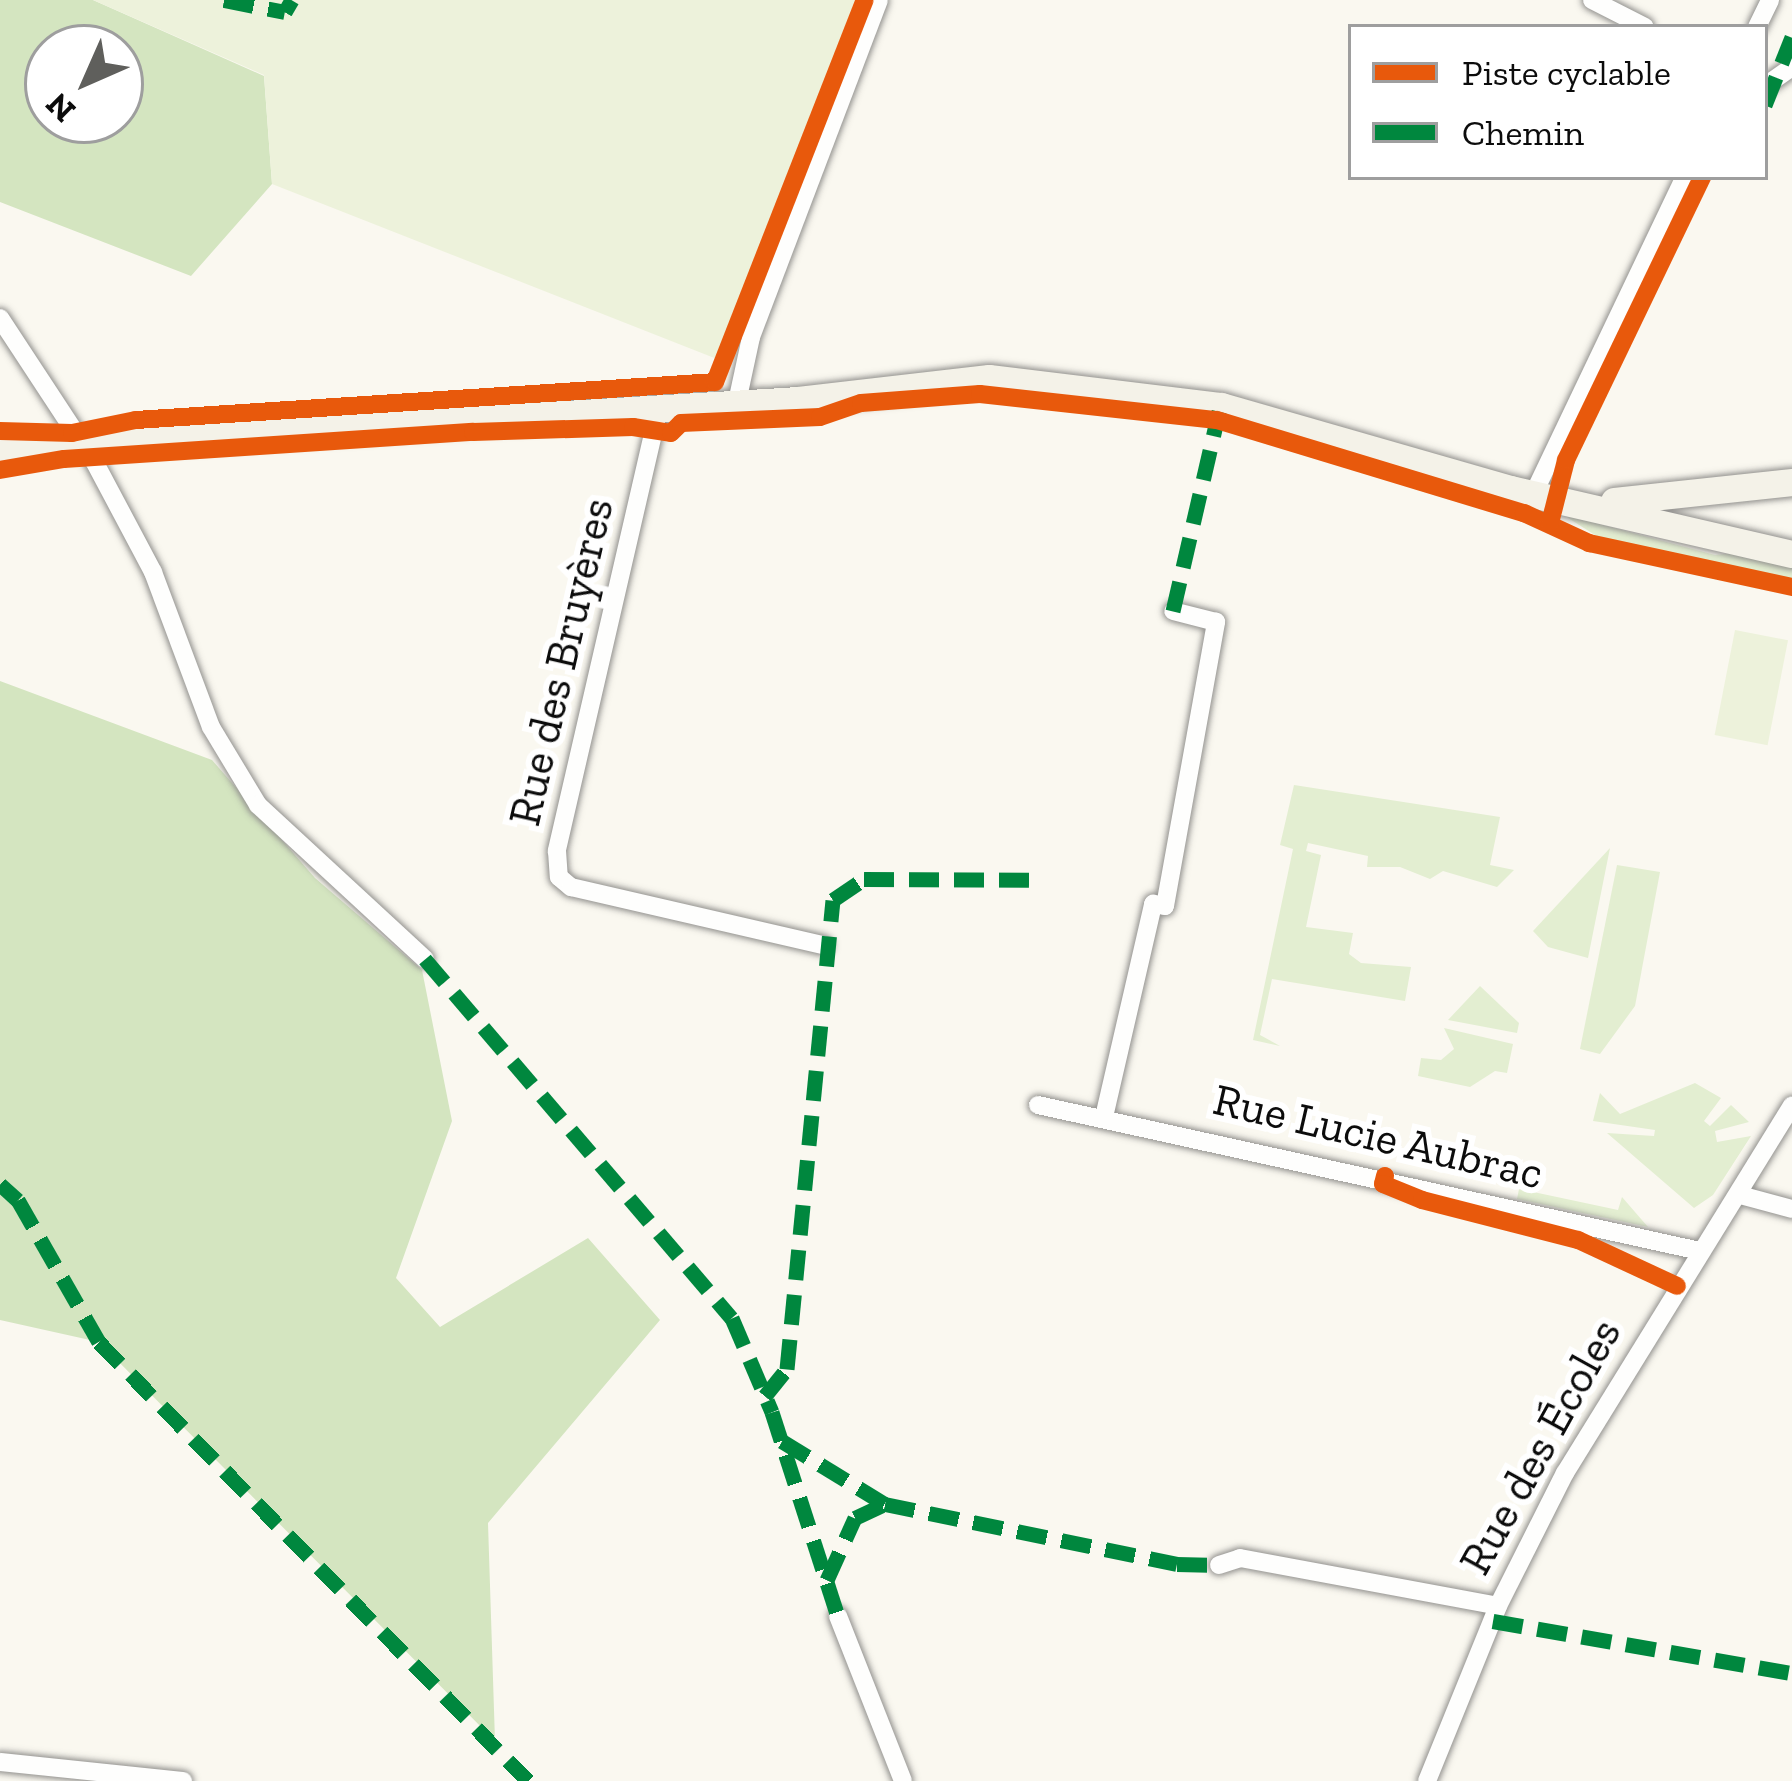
<!DOCTYPE html>
<meta charset="utf-8">
<style>
body{margin:0}
#map{position:relative;width:1792px;height:1781px;overflow:hidden;background:#faf8f0;font-family:"Zilla Slab",serif}
div>[style]{position:absolute}
.green>*{inset:0;background:#e3eed1}
.forest>*{inset:0;background:#d4e5c0}
.pitch>*{inset:0;background:#edf2db;transform-origin:0 0}
.roads{filter:drop-shadow(0 0 3px #93928f) drop-shadow(0 0 3px #93928f)}
.street>*{height:18px;margin:-9px;padding:0 9px;transform-origin:9px;border-radius:9px;background:#fefefd}
.secondary>*{height:27px;margin:-13.5px;padding:0 13.5px;transform-origin:13.5px;border-radius:13.5px;background:#f4f2e8}
.quiet>*{height:15px;margin-top:-7.5px;transform-origin:0;background:repeating-linear-gradient(90deg,#00873e 0 30px,transparent 0 45px)}
.cycleway>*{height:18px;margin:-9px;padding:0 9px;transform-origin:9px;border-radius:9px;background:#e8590c}
span{translate:-50% -50%;white-space:nowrap;text-align:center;line-height:1.15;-webkit-text-stroke:12px #fff;paint-order:stroke}
.street-label{font-size:45px;color:#0c0c0c}
.legend{position:absolute;left:1348px;top:24px;width:420px;height:156px;box-sizing:border-box;background:#fff;border:3px solid #9e9e9e;margin:0;padding:15px 21px;list-style:none;font-size:36px;color:#0c0c0c}
.legend li{display:flex;align-items:center;gap:24px;height:60px}
.legend b{width:60px;border:3px solid #9e9e9e}
.north{position:absolute;left:24px;top:24px;width:120px;height:120px;box-sizing:border-box;background:#fff;border:3px solid #9e9e9e;border-radius:50%;rotate:225deg;font-size:33px;font-weight:700;line-height:48px;text-align:center;color:#0c0c0c}
.north::after{content:'';display:block;margin:auto;width:42px;height:54px;background:#5f5f5c;clip-path:polygon(50% 0,100% 100%,50% 72%,0 100%)}
</style>
<div id="map">
<div class="green">
<i style="clip-path:polygon(1562px 514px,1715px 555px,1742px 552px,1792px 565px,1792px 580px,1598px 537px)"></i>
<i style="clip-path:polygon(1294px 785px,1500px 817px,1490px 865px,1514px 870px,1497px 887px,1443px 871px,1430px 879px,1400px 867px,1367px 867px,1368px 856px,1308px 843px,1306px 851px,1321px 855px,1306px 927px,1353px 933px,1349px 954px,1361px 963px,1411px 967px,1405px 1001px,1272px 979px,1260px 1035px,1280px 1046px,1253px 1040px,1293px 849px,1280px 845px)"></i>
<i style="clip-path:polygon(1610px 848px,1588px 958px,1548px 947px,1533px 931px)"></i>
<i style="clip-path:polygon(1617px 865px,1660px 872px,1635px 1006px,1600px 1054px,1580px 1049px)"></i>
<i style="clip-path:polygon(1480px 986px,1519px 1023px,1517px 1033px,1448px 1020px)"></i>
<i style="clip-path:polygon(1444px 1028px,1513px 1044px,1507px 1073px,1495px 1071px,1470px 1087px,1418px 1076px,1421px 1058px,1441px 1060px,1454px 1049px)"></i>
<i style="clip-path:polygon(1695px 1083px,1721px 1098px,1704px 1121px,1710px 1126px,1731px 1105px,1749px 1122px,1715px 1131px,1717px 1142px,1751px 1136px,1713px 1195px,1694px 1208px,1607px 1133px,1654px 1136px,1655px 1130px,1593px 1121px,1600px 1093px,1620px 1114px)"></i>
<i style="clip-path:polygon(1519px 1189px,1618px 1210px,1622px 1197px,1648px 1227px,1517px 1199px)"></i>
</div>
<div class="forest">
<i style="clip-path:polygon(evenodd,0 0,93px 0,264px 76px,272px 184px,191px 276px,0 202px,0 0,48px 48px,120px 48px,120px 120px,48px 120px,48px 48px)"></i>
<i style="clip-path:polygon(0 681px,212px 760px,315px 878px,422px 970px,452px 1121px,396px 1278px,440px 1327px,588px 1238px,660px 1320px,488px 1523px,495px 1741px,99px 1342px,0 1320px)"></i>
</div>
<div class="pitch">
<i style="clip-path:polygon(93px 0,855px 0,722px 361px,272px 184px,264px 75px)"></i>
<i style="left:1735px;top:630px;width:54px;height:107px;rotate:11deg"></i>
</div>
<div class="roads">
<div class="street">
<i style="left:1592px;top:0;width:59px;rotate:27deg"></i>
<i style="left:1757px;top:27px;width:30px;rotate:-64deg"></i>
<i style="left:1765px;top:86px;width:33px;rotate:-35deg"></i>
<i style="left:0;top:318px;width:171px;rotate:56.7deg"></i>
<i style="left:94px;top:461px;width:126px;rotate:62deg"></i>
<i style="left:153px;top:572px;width:165px;rotate:69.5deg"></i>
<i style="left:211px;top:727px;width:91px;rotate:58.9deg"></i>
<i style="left:258px;top:805px;width:227px;rotate:42.7deg"></i>
<i style="left:737px;top:402px;width:66px;rotate:-77.8deg"></i>
<i style="left:751px;top:337px;width:360px;rotate:-69.2deg"></i>
<i style="left:659px;top:408px;width:455px;rotate:103deg"></i>
<i style="left:557px;top:851px;width:26px;rotate:86deg"></i>
<i style="left:559px;top:877px;width:16px;rotate:40deg"></i>
<i style="left:571px;top:887px;width:259px;rotate:13deg"></i>
<i style="left:1533px;top:495px;width:352px;rotate:-64.5deg"></i>
<i style="left:1038px;top:1105px;width:678px;rotate:12.44deg"></i>
<i style="left:1104px;top:1117px;width:219px;rotate:-77deg"></i>
<i style="left:1153px;top:904px;width:12px;rotate:9deg"></i>
<i style="left:1165px;top:906px;width:289px;rotate:-79.8deg"></i>
<i style="left:1216px;top:622px;width:44px;rotate:-165.7deg"></i>
<i style="left:1740px;top:1195px;width:54px;rotate:15.1deg"></i>
<i style="left:1219px;top:1565px;width:22px;rotate:-18deg"></i>
<i style="left:1240px;top:1558px;width:262px;rotate:10.5deg"></i>
<i style="left:838px;top:1616px;width:177px;rotate:68.5deg"></i>
<i style="left:0;top:1762px;width:184px;rotate:5.9deg"></i>
<i style="left:1427px;top:1781px;width:189px;rotate:-67.9deg"></i>
<i style="left:1498px;top:1606px;width:149px;rotate:-63.3deg"></i>
<i style="left:1565px;top:1473px;width:432px;rotate:-58.3deg"></i>
</div>
<div class="secondary">
<i style="left:0;top:448px;width:799px;rotate:-3.44deg"></i>
<i style="left:798px;top:400px;width:192px;rotate:-6.6deg"></i>
<i style="left:989px;top:378px;width:234px;rotate:6.9deg"></i>
<i style="left:1221px;top:406px;width:301px;rotate:16deg"></i>
<i style="left:1510px;top:489px;width:289px;rotate:13deg"></i>
<i style="left:1614px;top:501px;width:179px;rotate:-6.1deg"></i>
</div>
</div>
<div class="quiet">
<i style="left:224px;top:0;width:62px;rotate:11.1deg"></i>
<i style="left:285px;top:12px;width:14px;rotate:-60deg"></i>
<i style="left:1765px;top:105px;width:73px;rotate:-68.3deg"></i>
<i style="left:1173px;top:611px;width:205px;rotate:-77deg"></i>
<i style="left:425px;top:959px;width:472px;rotate:49.5deg"></i>
<i style="left:732px;top:1318px;width:102px;rotate:66.9deg"></i>
<i style="left:772px;top:1412px;width:214px;rotate:72.1deg"></i>
<i style="left:0;top:1184px;width:24px;rotate:42deg"></i>
<i style="left:18px;top:1200px;width:163px;rotate:60.3deg"></i>
<i style="left:99px;top:1342px;width:614px;rotate:45.66deg"></i>
<i style="left:765px;top:1396px;width:35px;rotate:-51deg"></i>
<i style="left:787px;top:1369px;width:471px;rotate:-84.4deg"></i>
<i style="left:833px;top:900px;width:37px;rotate:-34deg"></i>
<i style="left:864px;top:879px;width:165px;rotate:0.3deg"></i>
<i style="left:782px;top:1441px;width:121px;rotate:31.5deg"></i>
<i style="left:885px;top:1504px;width:298px;rotate:11.6deg"></i>
<i style="left:1177px;top:1564px;width:42px;rotate:1.4deg"></i>
<i style="left:827px;top:1580px;width:68px;rotate:-65.7deg"></i>
<i style="left:855px;top:1518px;width:33px;rotate:-25deg"></i>
<i style="left:1493px;top:1621px;width:303px;rotate:9.9deg"></i>
</div>
<div class="cycleway">
<i style="left:0;top:431px;width:72px;rotate:1.6deg"></i>
<i style="left:72px;top:433px;width:65px;rotate:-11.5deg"></i>
<i style="left:136px;top:420px;width:580px;rotate:-3.75deg"></i>
<i style="left:715px;top:382px;width:410px;rotate:-68.6deg"></i>
<i style="left:0;top:470px;width:65px;rotate:-9.8deg"></i>
<i style="left:64px;top:459px;width:410px;rotate:-3.8deg"></i>
<i style="left:473px;top:432px;width:160px;rotate:-1.8deg"></i>
<i style="left:633px;top:427px;width:38px;rotate:9deg"></i>
<i style="left:671px;top:433px;width:14px;rotate:-45deg"></i>
<i style="left:681px;top:423px;width:139px;rotate:-2.5deg"></i>
<i style="left:820px;top:417px;width:43px;rotate:-18.9deg"></i>
<i style="left:861px;top:403px;width:119px;rotate:-4.3deg"></i>
<i style="left:980px;top:394px;width:238px;rotate:6.3deg"></i>
<i style="left:1217px;top:420px;width:321px;rotate:16.9deg"></i>
<i style="left:1524px;top:513px;width:72px;rotate:24.8deg"></i>
<i style="left:1589px;top:543px;width:208px;rotate:12.2deg"></i>
<i style="left:1550px;top:523px;width:65px;rotate:-75.7deg"></i>
<i style="left:1566px;top:460px;width:314px;rotate:-64.3deg"></i>
<i style="left:1385px;top:1176px;width:8px;rotate:104deg"></i>
<i style="left:1383px;top:1184px;width:42px;rotate:22.3deg"></i>
<i style="left:1422px;top:1200px;width:161px;rotate:14.4deg"></i>
<i style="left:1578px;top:1240px;width:109px;rotate:24.9deg"></i>
</div>
<div class="street-label">
<span style="left:562px;top:662px;rotate:-77deg">Rue des Bruyères</span>
<span style="left:1378px;top:1137px;rotate:13deg">Rue Lucie Aubrac</span>
<span style="left:1541px;top:1447px;rotate:-61deg">Rue des Écoles</span>
</div>
<ul class="legend">
<li><b style="height:15px;background:#e8590c"></b>Piste cyclable</li>
<li><b style="height:15px;background:#00873e"></b>Chemin</li>
</ul>
<div class="north">N</div>
</div>
